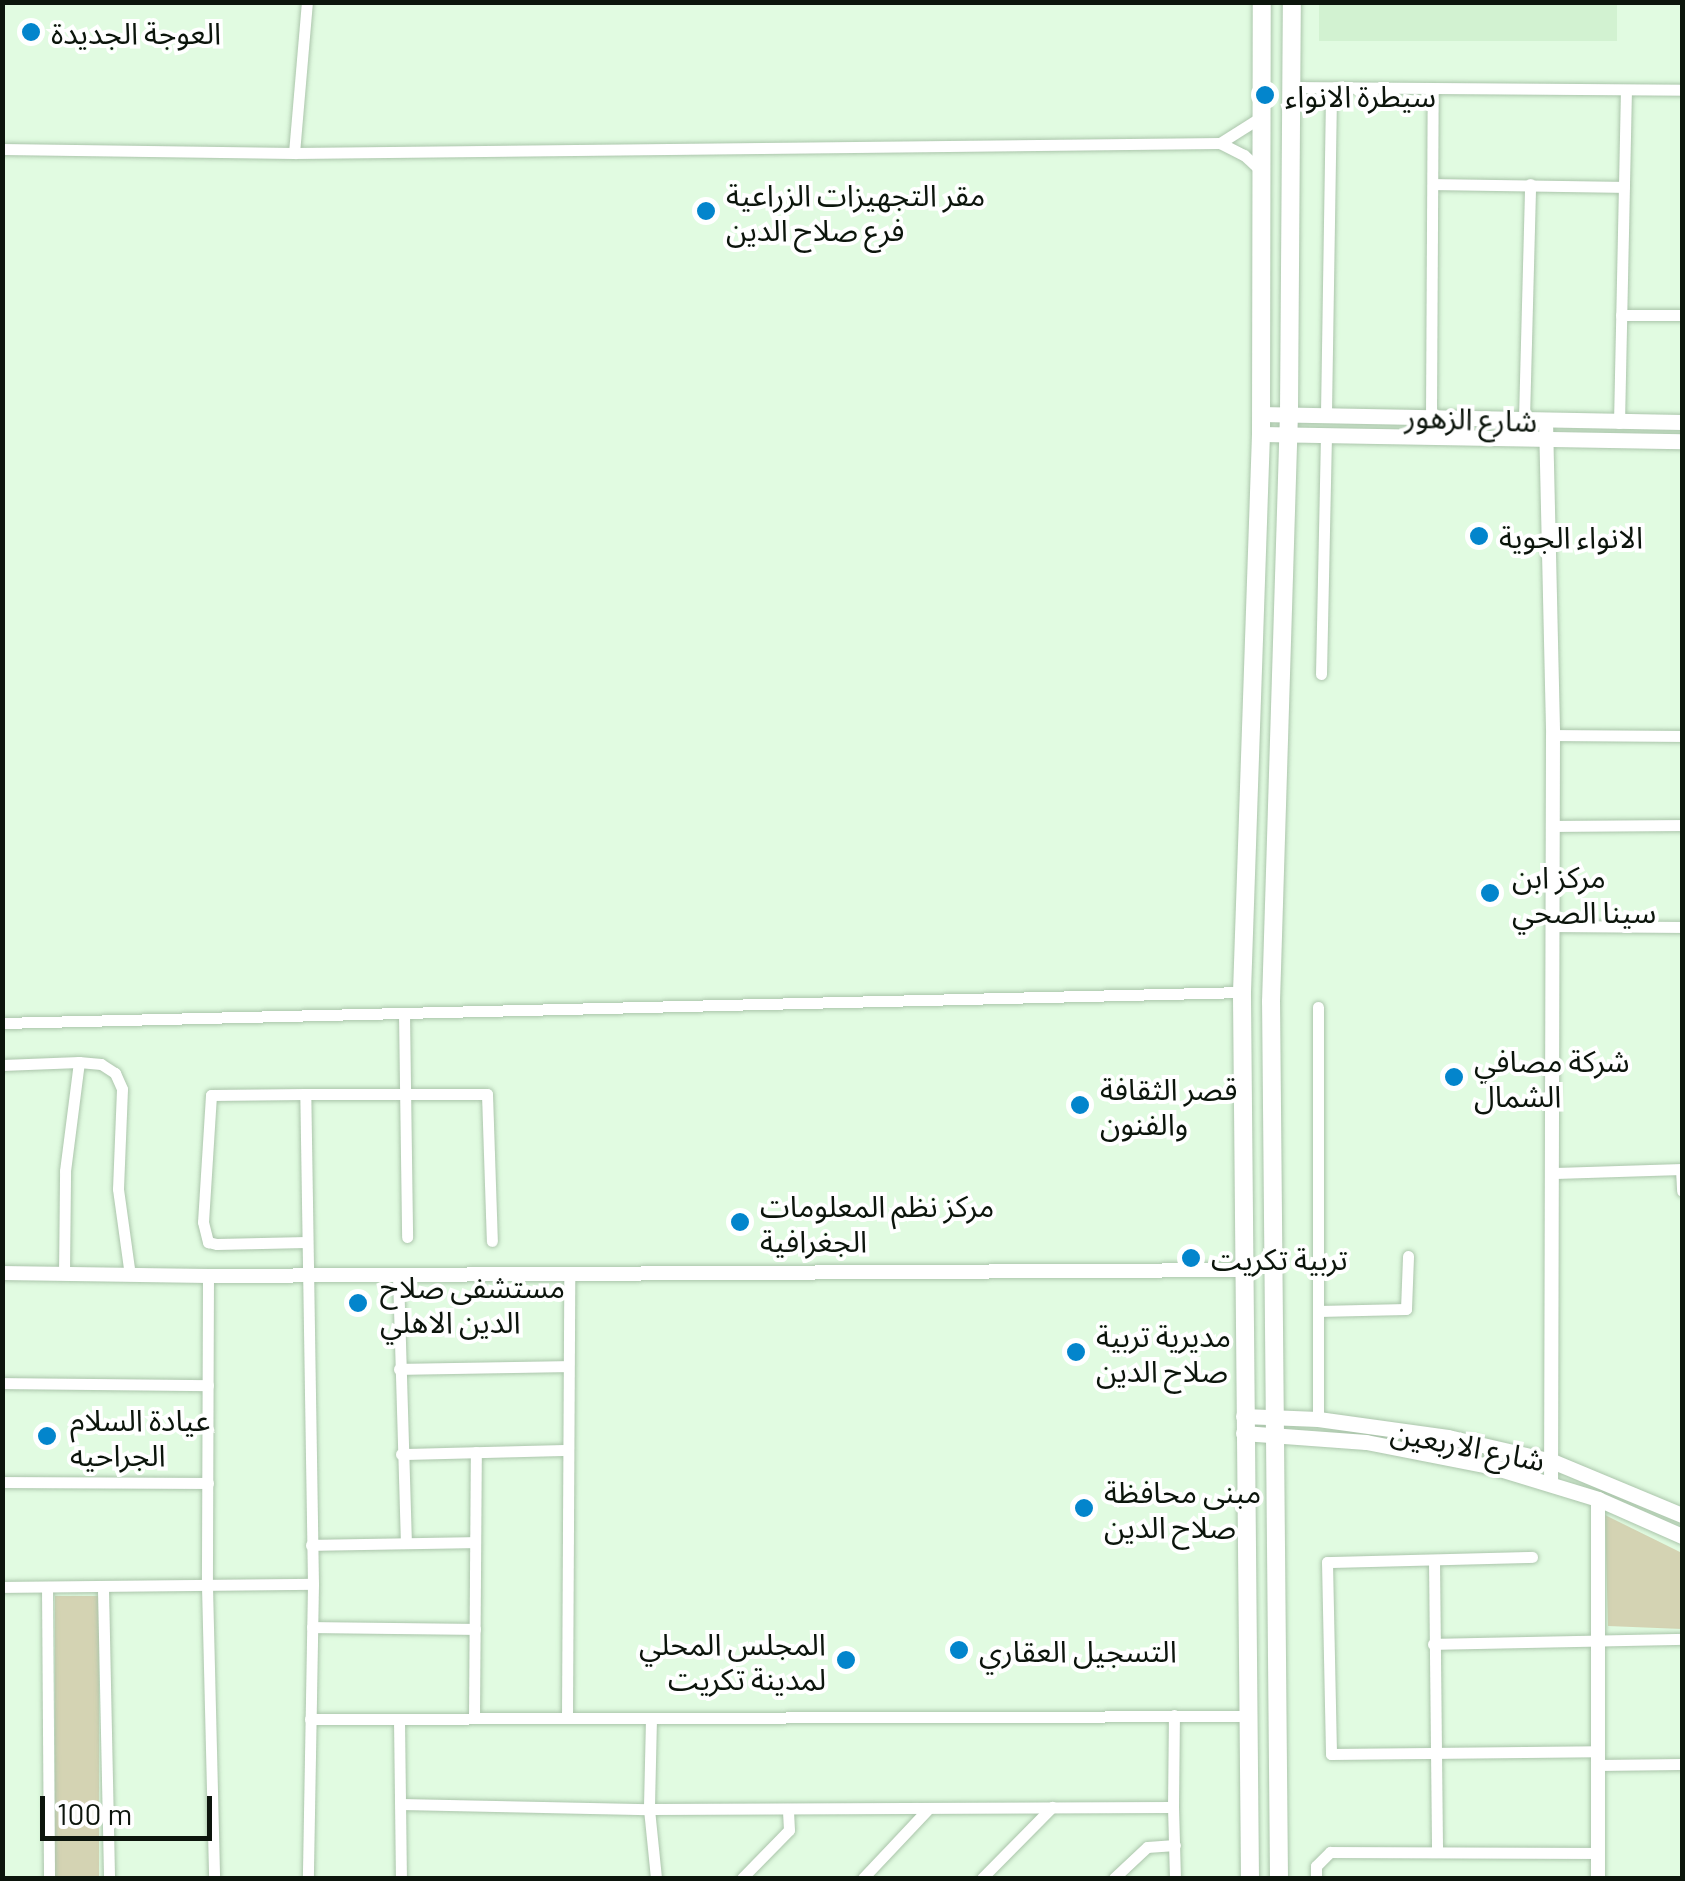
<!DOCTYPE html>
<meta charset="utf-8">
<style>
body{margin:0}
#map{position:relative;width:1685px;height:1881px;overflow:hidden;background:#e1fbe1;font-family:Barlow,"Noto Sans Arabic",sans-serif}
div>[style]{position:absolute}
.built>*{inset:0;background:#d2f2d1;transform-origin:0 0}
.green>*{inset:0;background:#d4d3b3;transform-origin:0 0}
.roads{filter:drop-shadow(0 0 2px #abc5ab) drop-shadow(0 0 2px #abc5ab)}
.minor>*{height:11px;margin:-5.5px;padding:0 5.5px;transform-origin:5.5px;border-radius:5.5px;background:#fff}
.tertiary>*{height:14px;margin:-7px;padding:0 7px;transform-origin:7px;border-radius:7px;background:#fff}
.secondary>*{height:15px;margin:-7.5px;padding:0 7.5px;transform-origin:7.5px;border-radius:7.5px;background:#fff}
.primary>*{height:18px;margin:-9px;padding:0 9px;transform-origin:9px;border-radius:9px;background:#fff}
.dots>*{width:28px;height:28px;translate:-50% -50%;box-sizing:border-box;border:5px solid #fff;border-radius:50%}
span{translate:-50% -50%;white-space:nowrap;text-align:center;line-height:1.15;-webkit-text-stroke:8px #fff;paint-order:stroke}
.poi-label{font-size:30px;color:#0c150c}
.left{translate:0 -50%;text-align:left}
.right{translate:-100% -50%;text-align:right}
.street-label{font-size:30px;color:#0c150c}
.frame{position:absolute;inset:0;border:5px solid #0c150c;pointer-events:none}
.scale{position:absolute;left:40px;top:1796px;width:172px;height:45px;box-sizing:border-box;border:5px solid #0c150c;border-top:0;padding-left:12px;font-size:30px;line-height:35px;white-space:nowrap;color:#0c150c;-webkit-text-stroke:8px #fff;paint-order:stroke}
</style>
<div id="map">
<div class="built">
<i style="left:1319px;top:3px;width:298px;height:38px"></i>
</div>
<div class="green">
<i style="clip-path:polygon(1605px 1515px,1682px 1553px,1682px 1629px,1608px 1626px)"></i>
<i style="left:55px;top:1596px;width:44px;height:282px"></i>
</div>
<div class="roads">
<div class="minor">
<i style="left:1293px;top:87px;width:389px;rotate:0.4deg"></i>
<i style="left:1220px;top:143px;width:49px;rotate:-32.4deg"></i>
<i style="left:2px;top:149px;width:292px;rotate:0.8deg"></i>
<i style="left:294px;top:153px;width:926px;rotate:-0.62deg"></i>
<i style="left:1220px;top:143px;width:27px;rotate:27deg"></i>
<i style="left:1244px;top:155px;width:25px;rotate:43deg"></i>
<i style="left:294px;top:153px;width:152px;rotate:-85.1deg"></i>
<i style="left:1434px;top:184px;width:190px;rotate:0.9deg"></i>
<i style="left:1621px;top:315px;width:61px"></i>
<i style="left:1326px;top:413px;width:325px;rotate:-89.1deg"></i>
<i style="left:1431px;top:417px;width:328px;rotate:-89.7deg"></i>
<i style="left:1524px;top:419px;width:235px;rotate:-88.5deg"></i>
<i style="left:1619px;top:423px;width:333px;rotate:-88.8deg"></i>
<i style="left:1321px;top:674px;width:240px;rotate:-88.8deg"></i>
<i style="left:1553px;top:735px;width:129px;rotate:0.4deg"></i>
<i style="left:1553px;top:826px;width:129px;rotate:-0.4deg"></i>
<i style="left:1553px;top:926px;width:129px;rotate:0.4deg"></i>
<i style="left:1318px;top:1007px;width:412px;rotate:90deg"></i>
<i style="left:404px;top:1013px;width:224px;rotate:89.2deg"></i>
<i style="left:2px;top:1023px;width:1240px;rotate:-1.43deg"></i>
<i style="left:2px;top:1065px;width:77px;rotate:-2.2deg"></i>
<i style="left:79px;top:1062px;width:22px;rotate:5deg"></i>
<i style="left:101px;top:1064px;width:17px;rotate:33deg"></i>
<i style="left:115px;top:1073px;width:17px;rotate:66deg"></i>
<i style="left:122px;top:1089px;width:100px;rotate:92.3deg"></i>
<i style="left:118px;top:1189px;width:87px;rotate:82.1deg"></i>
<i style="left:305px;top:1094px;width:94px;rotate:179.4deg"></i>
<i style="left:211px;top:1095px;width:127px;rotate:93.6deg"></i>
<i style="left:203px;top:1222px;width:21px;rotate:76deg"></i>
<i style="left:208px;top:1242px;width:9px;rotate:13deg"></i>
<i style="left:217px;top:1244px;width:89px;rotate:-1.3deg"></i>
<i style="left:1681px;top:1169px;width:22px;rotate:87deg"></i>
<i style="left:1555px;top:1173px;width:127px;rotate:-1.8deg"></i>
<i style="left:64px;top:1274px;width:103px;rotate:-89.4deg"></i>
<i style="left:65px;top:1171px;width:110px;rotate:-82.7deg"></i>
<i style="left:398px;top:1275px;width:268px;rotate:88.3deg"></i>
<i style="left:208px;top:1276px;width:310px;rotate:90.2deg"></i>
<i style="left:207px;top:1586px;width:292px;rotate:88.6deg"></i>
<i style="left:1318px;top:1311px;width:88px;rotate:-1.3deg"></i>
<i style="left:1406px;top:1309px;width:53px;rotate:-87.8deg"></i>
<i style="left:399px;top:1369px;width:169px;rotate:-1deg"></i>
<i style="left:2px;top:1383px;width:206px;rotate:0.6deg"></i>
<i style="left:401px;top:1454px;width:167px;rotate:-1.4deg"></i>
<i style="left:2px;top:1482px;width:206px;rotate:0.3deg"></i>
<i style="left:311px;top:1545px;width:164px;rotate:-1deg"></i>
<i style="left:1532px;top:1557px;width:205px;rotate:178.6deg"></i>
<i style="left:1327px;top:1562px;width:192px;rotate:88.8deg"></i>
<i style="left:1331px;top:1754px;width:266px;rotate:-0.6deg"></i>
<i style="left:1434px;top:1560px;width:292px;rotate:89.4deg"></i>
<i style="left:313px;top:1584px;width:490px;rotate:-90.9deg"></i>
<i style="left:305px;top:1094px;width:182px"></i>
<i style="left:487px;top:1094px;width:147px;rotate:88.1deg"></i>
<i style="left:2px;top:1587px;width:311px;rotate:-0.6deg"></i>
<i style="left:313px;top:1584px;width:294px;rotate:91deg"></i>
<i style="left:47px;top:1587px;width:291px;rotate:89.6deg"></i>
<i style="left:103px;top:1589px;width:289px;rotate:88.8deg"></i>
<i style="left:312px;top:1627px;width:163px;rotate:0.7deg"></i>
<i style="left:1433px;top:1644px;width:249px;rotate:-1.2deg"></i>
<i style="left:474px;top:1718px;width:266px;rotate:-89.6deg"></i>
<i style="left:567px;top:1718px;width:444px;rotate:-89.7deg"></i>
<i style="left:651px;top:1718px;width:91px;rotate:91.3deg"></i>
<i style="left:649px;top:1809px;width:69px;rotate:84.2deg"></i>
<i style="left:310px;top:1719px;width:939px;rotate:-0.18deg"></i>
<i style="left:399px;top:1719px;width:159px;rotate:89.3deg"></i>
<i style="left:1597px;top:1765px;width:85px;rotate:-0.7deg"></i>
<i style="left:401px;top:1804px;width:248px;rotate:1.2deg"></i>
<i style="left:649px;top:1809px;width:524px;rotate:-0.22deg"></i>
<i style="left:1173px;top:1807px;width:71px;rotate:88.4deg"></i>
<i style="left:1173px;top:1807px;width:92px;rotate:-89.4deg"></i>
<i style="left:742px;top:1878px;width:67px;rotate:-45.6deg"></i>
<i style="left:789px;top:1830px;width:21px;rotate:-93deg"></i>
<i style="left:863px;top:1878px;width:96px;rotate:-46.7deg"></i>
<i style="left:982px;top:1878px;width:100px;rotate:-45.4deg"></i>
<i style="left:1114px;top:1878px;width:45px;rotate:-43.2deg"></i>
<i style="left:1147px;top:1847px;width:28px;rotate:-4deg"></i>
<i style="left:1316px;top:1878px;width:12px;rotate:-90deg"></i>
<i style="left:1316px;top:1866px;width:20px;rotate:-45deg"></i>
<i style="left:1330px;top:1852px;width:268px;rotate:0.2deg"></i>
</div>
<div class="tertiary">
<i style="left:1546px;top:421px;width:314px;rotate:88.7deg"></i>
<i style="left:1553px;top:735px;width:749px;rotate:90.15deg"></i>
<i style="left:2px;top:1273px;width:206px;rotate:0.8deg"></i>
<i style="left:208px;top:1276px;width:1036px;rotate:-0.33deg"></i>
<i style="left:1598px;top:1499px;width:379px;rotate:90deg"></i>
</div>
<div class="secondary">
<i style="left:1260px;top:414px;width:422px;rotate:1.1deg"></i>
<i style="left:1261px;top:434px;width:421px;rotate:1deg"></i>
<i style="left:1243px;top:1416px;width:75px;rotate:2.3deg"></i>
<i style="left:1318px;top:1419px;width:131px;rotate:7.9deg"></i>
<i style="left:1448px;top:1437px;width:107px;rotate:13deg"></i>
<i style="left:1552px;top:1461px;width:141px;rotate:22.6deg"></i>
<i style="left:1243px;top:1433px;width:123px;rotate:4.2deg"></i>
<i style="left:1366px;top:1442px;width:126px;rotate:11deg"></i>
<i style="left:1490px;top:1466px;width:113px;rotate:17deg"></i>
<i style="left:1598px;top:1499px;width:92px;rotate:23.8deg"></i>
</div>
<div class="primary">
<i style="left:1250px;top:1878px;width:886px;rotate:-90.52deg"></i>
<i style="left:1242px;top:992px;width:558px;rotate:-88.05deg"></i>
<i style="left:1261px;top:434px;width:432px;rotate:-89.9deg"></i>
<i style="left:1279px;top:1878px;width:876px;rotate:-90.52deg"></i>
<i style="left:1271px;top:1002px;width:590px;rotate:-88.25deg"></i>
<i style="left:1289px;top:412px;width:410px;rotate:-89.6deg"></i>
</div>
</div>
<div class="dots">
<i style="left:31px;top:32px;background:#0385cc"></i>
<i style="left:1265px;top:95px;background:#0385cc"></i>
<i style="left:706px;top:211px;background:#0385cc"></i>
<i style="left:1479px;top:536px;background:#0385cc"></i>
<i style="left:1490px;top:893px;background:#0385cc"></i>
<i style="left:1454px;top:1077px;background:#0385cc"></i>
<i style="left:1080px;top:1105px;background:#0385cc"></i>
<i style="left:740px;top:1222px;background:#0385cc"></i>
<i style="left:1191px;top:1258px;background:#0385cc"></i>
<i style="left:358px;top:1303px;background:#0385cc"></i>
<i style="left:1076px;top:1352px;background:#0385cc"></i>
<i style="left:47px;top:1436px;background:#0385cc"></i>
<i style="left:1084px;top:1508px;background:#0385cc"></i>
<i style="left:959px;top:1650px;background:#0385cc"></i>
<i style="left:846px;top:1660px;background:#0385cc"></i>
</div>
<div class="poi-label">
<span class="left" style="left:51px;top:32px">العوجة الجديدة</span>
<span class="left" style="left:1285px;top:95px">سيطرة الانواء</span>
<span class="left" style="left:726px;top:211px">مقر التجهيزات الزراعية<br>فرع صلاح الدين</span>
<span class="left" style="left:1499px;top:536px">الانواء الجوية</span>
<span class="left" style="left:1512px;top:893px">مركز ابن<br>سينا الصحي</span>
<span class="left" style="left:1474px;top:1077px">شركة مصافي<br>الشمال</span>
<span class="left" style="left:1100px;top:1105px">قصر الثقافة<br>والفنون</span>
<span class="left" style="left:760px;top:1222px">مركز نظم المعلومات<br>الجغرافية</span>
<span class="left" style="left:1211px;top:1258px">تربية تكريت</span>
<span class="left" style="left:380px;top:1303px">مستشفى صلاح<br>الدين الاهلي</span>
<span class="left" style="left:1096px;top:1352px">مديرية تربية<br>صلاح الدين</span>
<span class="left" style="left:70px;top:1436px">عيادة السلام<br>الجراحيه</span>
<span class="left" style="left:1104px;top:1508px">مبنى محافظة<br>صلاح الدين</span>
<span class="right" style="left:826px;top:1660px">المجلس المحلي<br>لمدينة تكريت</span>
<span class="left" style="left:979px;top:1650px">التسجيل العقاري</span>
</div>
<div class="street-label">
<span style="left:1471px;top:418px;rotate:2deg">شارع الزهور</span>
<span style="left:1468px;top:1445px;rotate:11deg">شارع الاربعين</span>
</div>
<div class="frame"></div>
<div class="scale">100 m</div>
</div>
